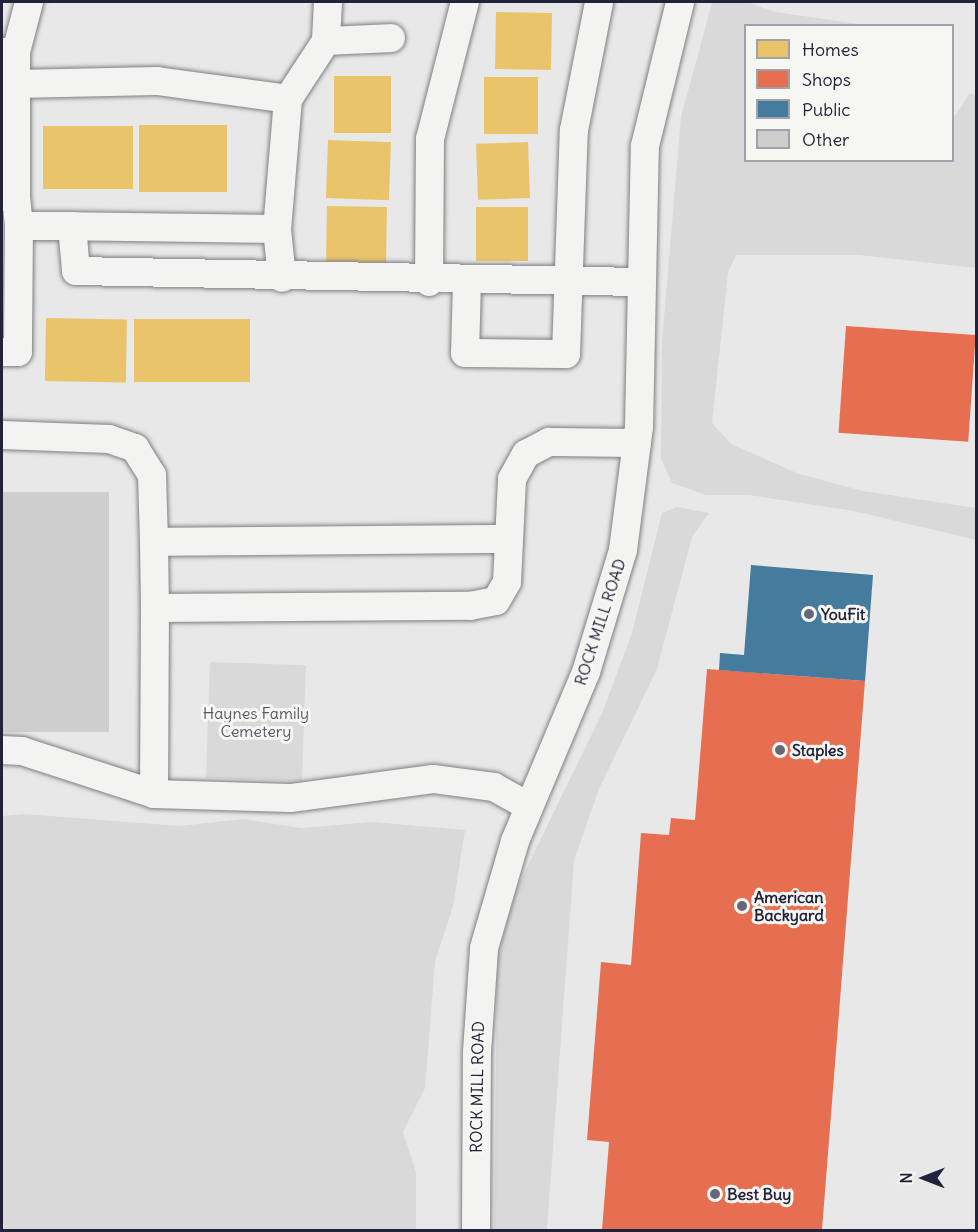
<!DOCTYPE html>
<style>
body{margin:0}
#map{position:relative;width:978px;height:1232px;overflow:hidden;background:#e8e8e8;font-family:Delius,sans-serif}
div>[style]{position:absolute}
.green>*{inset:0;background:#d9d9da;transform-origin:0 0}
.homes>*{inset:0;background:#e9c46a;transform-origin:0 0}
.shops>*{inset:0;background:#e76f51;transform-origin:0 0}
.public>*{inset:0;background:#457b9d}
.building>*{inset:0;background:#cececf;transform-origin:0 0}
.roads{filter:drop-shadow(0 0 2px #808084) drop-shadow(0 0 2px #808084)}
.minor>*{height:28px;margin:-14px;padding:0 14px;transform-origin:14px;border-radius:14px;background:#f3f3f1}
.dots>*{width:16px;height:16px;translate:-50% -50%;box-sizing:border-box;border:3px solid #f6f6f2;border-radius:50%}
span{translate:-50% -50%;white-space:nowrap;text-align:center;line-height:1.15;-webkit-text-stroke:6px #f6f6f2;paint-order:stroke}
.poi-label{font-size:16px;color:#22223b;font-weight:700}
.left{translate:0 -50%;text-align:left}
.street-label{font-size:16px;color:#22223b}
.park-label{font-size:16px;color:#555567}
.frame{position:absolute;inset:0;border:3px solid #22223b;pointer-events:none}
.legend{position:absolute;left:744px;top:24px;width:210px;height:138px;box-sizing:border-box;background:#f6f6f2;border:2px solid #a1a1a9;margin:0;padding:8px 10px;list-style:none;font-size:18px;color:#22223b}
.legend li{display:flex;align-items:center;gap:12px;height:30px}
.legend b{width:30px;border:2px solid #a1a1a9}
.north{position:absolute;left:894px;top:1148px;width:60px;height:60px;-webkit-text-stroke:4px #f6f6f2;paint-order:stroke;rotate:270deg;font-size:16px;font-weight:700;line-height:24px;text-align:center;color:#22223b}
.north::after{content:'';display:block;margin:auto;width:21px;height:27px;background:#22223b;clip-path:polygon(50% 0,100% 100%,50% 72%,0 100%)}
</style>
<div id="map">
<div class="green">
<i style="clip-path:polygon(747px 2px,776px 12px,865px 25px,746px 26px,746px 160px,952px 160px,953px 119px,969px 94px,976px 94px,976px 268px,859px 255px,736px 255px,728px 273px,712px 423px,731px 444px,799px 474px,863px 491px,976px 508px,976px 540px,854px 511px,749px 495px,706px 495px,672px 483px,661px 459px,662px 342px,681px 117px,712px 3px)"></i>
<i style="clip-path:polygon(677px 507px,709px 513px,692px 537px,657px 669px,599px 789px,574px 860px,547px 1230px,494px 1230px,497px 963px,514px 894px,603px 711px,632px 633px,662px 513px)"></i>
<i style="left:210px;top:662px;width:96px;height:116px;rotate:2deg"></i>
<i style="clip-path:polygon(24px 814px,180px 826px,243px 819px,301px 828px,372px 822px,465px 830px,453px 906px,435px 962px,425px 1088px,403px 1132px,416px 1172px,416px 1230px,2px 1230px,2px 816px)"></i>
</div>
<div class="homes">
<i style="left:496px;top:12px;width:56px;height:57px;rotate:1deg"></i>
<i style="left:334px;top:76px;width:57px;height:57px"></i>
<i style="left:484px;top:77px;width:54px;height:57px"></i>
<i style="left:139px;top:125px;width:88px;height:67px"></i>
<i style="left:43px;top:126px;width:90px;height:63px"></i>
<i style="left:328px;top:140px;width:63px;height:58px;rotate:2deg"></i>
<i style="left:528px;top:142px;width:56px;height:52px;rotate:88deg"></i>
<i style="left:327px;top:206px;width:60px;height:56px;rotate:1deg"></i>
<i style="left:476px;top:207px;width:52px;height:54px"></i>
<i style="left:46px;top:318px;width:81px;height:63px;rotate:1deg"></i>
<i style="left:134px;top:319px;width:116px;height:63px"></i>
</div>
<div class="shops">
<i style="left:846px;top:326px;width:130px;height:107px;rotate:4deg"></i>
<i style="clip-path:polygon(707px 669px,865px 681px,822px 1230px,602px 1230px,609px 1142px,587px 1140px,601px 962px,631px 965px,641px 833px,669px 835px,671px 818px,695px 820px)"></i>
</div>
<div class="public">
<i style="clip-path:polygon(751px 565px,873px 575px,865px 681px,719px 670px,720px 653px,744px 655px)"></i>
</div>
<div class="building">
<i style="left:2px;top:492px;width:107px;height:240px"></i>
</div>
<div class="roads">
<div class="minor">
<i style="left:328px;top:2px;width:39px;rotate:93deg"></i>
<i style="left:326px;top:41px;width:69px;rotate:123.2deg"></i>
<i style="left:288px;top:99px;width:130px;rotate:94.8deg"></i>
<i style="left:277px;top:229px;width:205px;rotate:-179.2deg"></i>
<i style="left:72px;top:226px;width:45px;rotate:84.9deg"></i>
<i style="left:76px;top:271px;width:565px;rotate:1.12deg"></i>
<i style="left:326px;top:41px;width:65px;rotate:-2.6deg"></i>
<i style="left:2px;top:52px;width:14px"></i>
<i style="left:16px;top:52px;width:145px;rotate:90deg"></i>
<i style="left:16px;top:52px;width:52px;rotate:-75.4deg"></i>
<i style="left:16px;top:84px;width:141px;rotate:-1.2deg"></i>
<i style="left:157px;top:81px;width:132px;rotate:7.8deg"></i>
<i style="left:2px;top:197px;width:14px"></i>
<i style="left:16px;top:197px;width:29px;rotate:84deg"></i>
<i style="left:19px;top:226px;width:126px;rotate:90.5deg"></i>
<i style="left:18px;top:352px;width:16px;rotate:180deg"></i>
<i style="left:19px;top:226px;width:53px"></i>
<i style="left:277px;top:229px;width:49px;rotate:84.2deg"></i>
<i style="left:429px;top:282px;width:143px;rotate:-89.6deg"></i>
<i style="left:430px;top:139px;width:141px;rotate:-75.7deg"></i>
<i style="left:467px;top:282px;width:71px;rotate:91.6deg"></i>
<i style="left:465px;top:353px;width:101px;rotate:0.6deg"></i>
<i style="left:566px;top:354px;width:224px;rotate:-88deg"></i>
<i style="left:574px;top:130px;width:130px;rotate:-78.9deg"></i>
<i style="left:2px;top:435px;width:107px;rotate:2.1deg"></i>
<i style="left:109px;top:439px;width:28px;rotate:19deg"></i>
<i style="left:135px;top:448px;width:32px;rotate:58deg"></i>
<i style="left:152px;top:475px;width:67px;rotate:88.3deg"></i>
<i style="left:155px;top:608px;width:66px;rotate:-90.9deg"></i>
<i style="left:154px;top:542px;width:353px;rotate:-0.5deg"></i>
<i style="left:2px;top:750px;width:20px;rotate:3deg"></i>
<i style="left:22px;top:751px;width:139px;rotate:18deg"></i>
<i style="left:528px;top:806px;width:39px;rotate:-151deg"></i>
<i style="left:494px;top:787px;width:62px;rotate:-172.5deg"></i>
<i style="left:433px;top:779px;width:144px;rotate:172.4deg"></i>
<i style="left:290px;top:798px;width:136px;rotate:-178.3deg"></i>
<i style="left:154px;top:794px;width:186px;rotate:-89.7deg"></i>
<i style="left:155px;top:608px;width:315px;rotate:-0.4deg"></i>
<i style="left:470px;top:606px;width:26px;rotate:-11deg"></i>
<i style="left:496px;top:601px;width:22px;rotate:-60deg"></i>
<i style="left:507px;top:582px;width:103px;rotate:-87.2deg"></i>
<i style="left:512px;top:479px;width:29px;rotate:-61deg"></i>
<i style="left:526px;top:454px;width:26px;rotate:-28deg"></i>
<i style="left:549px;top:442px;width:88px;rotate:0.7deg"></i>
<i style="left:476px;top:1230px;width:178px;rotate:-89.7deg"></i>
<i style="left:477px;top:1052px;width:104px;rotate:-86.1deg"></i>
<i style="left:484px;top:948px;width:111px;rotate:-73.8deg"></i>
<i style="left:515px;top:841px;width:183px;rotate:-67.2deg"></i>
<i style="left:586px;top:672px;width:127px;rotate:-73.1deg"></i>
<i style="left:623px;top:550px;width:124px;rotate:-82.6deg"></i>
<i style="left:639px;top:427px;width:281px;rotate:-88.8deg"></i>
<i style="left:645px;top:146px;width:148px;rotate:-76.3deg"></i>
</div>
</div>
<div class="dots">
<i style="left:809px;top:614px;background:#676778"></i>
<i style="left:780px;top:750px;background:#676778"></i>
<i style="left:742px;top:906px;background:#676778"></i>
<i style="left:715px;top:1194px;background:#676778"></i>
</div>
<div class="poi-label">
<span class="left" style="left:821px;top:614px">YouFit</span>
<span class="left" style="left:792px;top:750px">Staples</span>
<span class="left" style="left:754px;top:906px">American<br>Backyard</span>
<span class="left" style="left:727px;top:1194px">Best Buy</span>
</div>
<div class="street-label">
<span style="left:600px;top:622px;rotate:-72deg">ROCK MILL ROAD</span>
<span style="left:477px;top:1087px;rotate:-89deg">ROCK MILL ROAD</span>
</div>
<div class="park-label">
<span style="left:256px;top:722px">Haynes Family<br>Cemetery</span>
</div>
<div class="frame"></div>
<ul class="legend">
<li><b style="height:16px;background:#e9c46a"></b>Homes</li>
<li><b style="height:16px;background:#e76f51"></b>Shops</li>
<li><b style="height:16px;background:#457b9d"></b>Public</li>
<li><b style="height:16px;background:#cececf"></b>Other</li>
</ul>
<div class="north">N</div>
</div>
